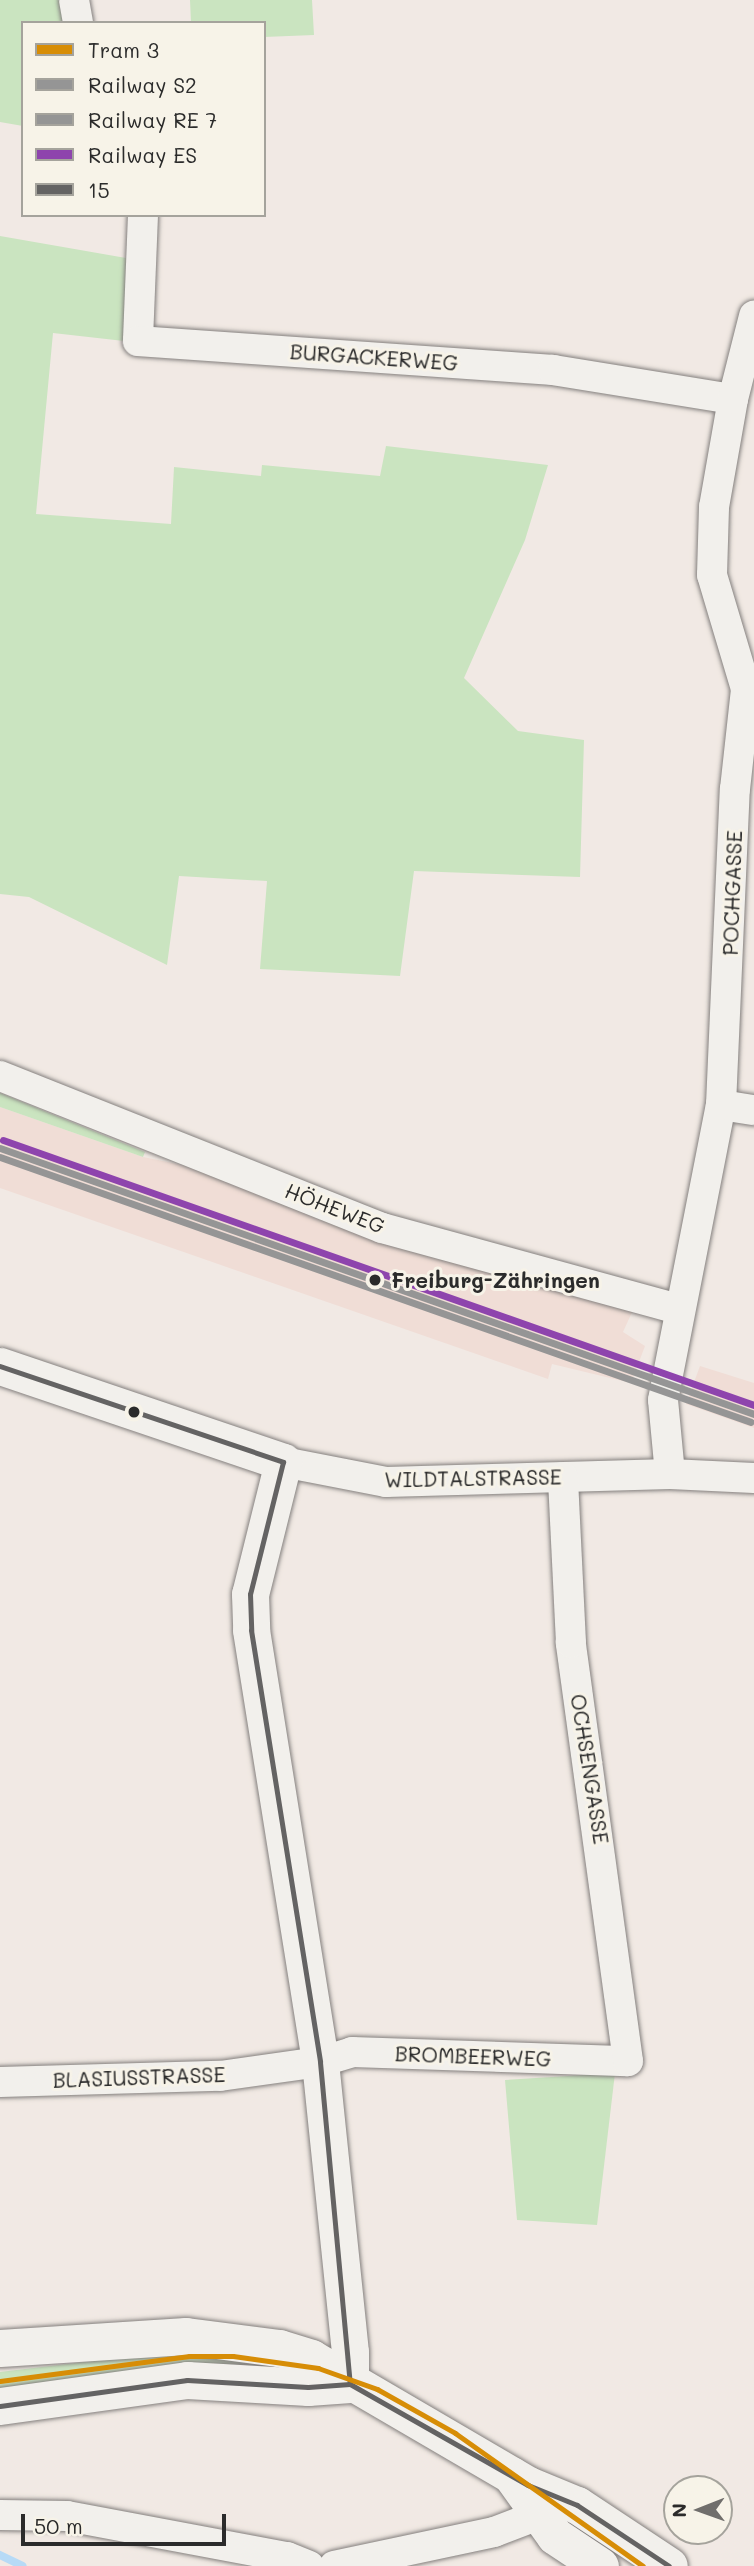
<!DOCTYPE html>
<meta charset="utf-8">
<style>
body{margin:0}
#map{position:relative;width:754px;height:2566px;overflow:hidden;background:#f1e9e4;font-family:Mali,sans-serif}
div>[style]{position:absolute}
.built>*{inset:0;background:#f0ddd6}
.green>*{inset:0;background:#cae4c0}
.stream>*{height:8px;margin:-4px;padding:0 4px;transform-origin:4px;border-radius:4px;background:#b7daf6}
.roads{filter:drop-shadow(0 0 2px #84807e) drop-shadow(0 0 2px #84807e)}
.minor>*{height:30px;margin:-15px;padding:0 15px;transform-origin:15px;border-radius:15px;background:#f2f0ec}
.tertiary>*{height:37px;margin:-18.5px;padding:0 18.5px;transform-origin:18.5px;border-radius:18.5px;background:#f2f0ec}
.bus-1>*{height:5px;margin:-2.5px;padding:0 2.5px;transform-origin:2.5px;border-radius:2.5px;background:#646363}
.rail-1>*{height:7px;margin:-3.5px;padding:0 3.5px;transform-origin:3.5px;border-radius:3.5px;background:#959595}
.rail-2>*{height:7px;margin:-3.5px;padding:0 3.5px;transform-origin:3.5px;border-radius:3.5px;background:#959595}
.rail-3>*{height:7px;margin:-3.5px;padding:0 3.5px;transform-origin:3.5px;border-radius:3.5px;background:#8e44ad}
.tram-1>*{height:5px;margin:-2.5px;padding:0 2.5px;transform-origin:2.5px;border-radius:2.5px;background:#d78d06}
.dots>*{width:19px;height:19px;translate:-50% -50%;box-sizing:border-box;border:4px solid #f7f3e8;border-radius:50%}
span{translate:-50% -50%;white-space:nowrap;text-align:center;line-height:1.15;-webkit-text-stroke:6px #f7f3e8;paint-order:stroke}
.street-label{font-size:21px;color:#2b2b2b}
.stop-label{font-size:21px;color:#2b2b2b;font-weight:700}
.left{translate:0 -50%;text-align:left}
.legend{position:absolute;left:21px;top:21px;width:245px;height:196px;box-sizing:border-box;background:#f7f3e8;border:2px solid #a5a39c;margin:0;padding:9px 12px;list-style:none;font-size:21px;color:#2b2b2b}
.legend li{display:flex;align-items:center;gap:14px;height:35px}
.legend b{width:35px;border:2px solid #a5a39c}
.north{position:absolute;left:663px;top:2475px;width:70px;height:70px;box-sizing:border-box;background:#f7f3e8;border:2px solid #a5a39c;border-radius:50%;rotate:269deg;font-size:19px;font-weight:700;line-height:28px;text-align:center;color:#2b2b2b}
.north::after{content:'';display:block;margin:auto;width:24px;height:32px;background:#706e6c;clip-path:polygon(50% 0,100% 100%,50% 72%,0 100%)}
.scale{position:absolute;left:21px;top:2514px;width:205px;height:32px;box-sizing:border-box;border:4px solid #2b2b2b;border-top:0;padding-left:9px;font-size:21px;line-height:24px;white-space:nowrap;color:#2b2b2b;-webkit-text-stroke:5px #f7f3e8;paint-order:stroke}
</style>
<div id="map">
<div class="built">
<i style="clip-path:polygon(0 1107px,143px 1157px,217px 1172px,633px 1310px,623px 1332px,645px 1346px,631px 1383px,552px 1364px,548px 1379px,0 1188px)"></i>
<i style="clip-path:polygon(700px 1366px,754px 1383px,754px 1428px,686px 1404px)"></i>
</div>
<div class="green">
<i style="clip-path:polygon(0 0,61px 0,63px 23px,23px 23px,23px 126px,0 122px)"></i>
<i style="clip-path:polygon(190px 0,312px 0,314px 35px,264px 37px,264px 23px,191px 23px)"></i>
<i style="clip-path:polygon(0 236px,126px 258px,124px 341px,53px 333px,36px 514px,171px 524px,174px 467px,261px 476px,262px 465px,380px 476px,386px 446px,548px 465px,525px 540px,464px 678px,518px 731px,584px 740px,580px 877px,414px 871px,400px 976px,260px 969px,267px 881px,179px 876px,167px 965px,29px 897px,0 894px)"></i>
<i style="clip-path:polygon(0 1093px,145px 1152px,143px 1157px,0 1107px)"></i>
<i style="clip-path:polygon(615px 2073px,597px 2225px,517px 2220px,505px 2080px)"></i>
<i style="clip-path:polygon(270px 2352px,267px 2366px,0 2401px,0 2372px,150px 2354px)"></i>
</div>
<div class="stream">
<i style="left:0;top:2555px;width:25px;rotate:26deg"></i>
</div>
<div class="roads">
<div class="minor">
<i style="left:74px;top:0;width:23px;rotate:80deg"></i>
<i style="left:143px;top:215px;width:126px;rotate:92.3deg"></i>
<i style="left:138px;top:341px;width:416px;rotate:4deg"></i>
<i style="left:553px;top:370px;width:182px;rotate:9.2deg"></i>
<i style="left:0;top:1076px;width:411px;rotate:21.7deg"></i>
<i style="left:382px;top:1228px;width:308px;rotate:15.3deg"></i>
<i style="left:721px;top:1105px;width:33px;rotate:9deg"></i>
<i style="left:283px;top:1462px;width:105px;rotate:11deg"></i>
<i style="left:386px;top:1482px;width:284px;rotate:-1.6deg"></i>
<i style="left:670px;top:1474px;width:84px;rotate:2.7deg"></i>
<i style="left:670px;top:1474px;width:74px;rotate:-95.4deg"></i>
<i style="left:663px;top:1400px;width:301px;rotate:-78.9deg"></i>
<i style="left:721px;top:1105px;width:316px;rotate:-87.5deg"></i>
<i style="left:735px;top:789px;width:101px;rotate:-83.7deg"></i>
<i style="left:746px;top:689px;width:119px;rotate:-106.6deg"></i>
<i style="left:712px;top:575px;width:68px;rotate:-88.3deg"></i>
<i style="left:714px;top:507px;width:110px;rotate:-80deg"></i>
<i style="left:733px;top:399px;width:86px;rotate:-75.8deg"></i>
<i style="left:0;top:2082px;width:220px;rotate:-1.6deg"></i>
<i style="left:220px;top:2076px;width:101px;rotate:-8deg"></i>
<i style="left:320px;top:2062px;width:34px;rotate:-17deg"></i>
<i style="left:352px;top:2052px;width:276px;rotate:1.9deg"></i>
<i style="left:628px;top:2061px;width:422px;rotate:-97.8deg"></i>
<i style="left:571px;top:1643px;width:166px;rotate:-92.8deg"></i>
<i style="left:0;top:2515px;width:67px;rotate:0.9deg"></i>
<i style="left:67px;top:2516px;width:224px;rotate:10.6deg"></i>
<i style="left:287px;top:2557px;width:24px;rotate:22deg"></i>
<i style="left:334px;top:2566px;width:164px;rotate:-12deg"></i>
<i style="left:494px;top:2532px;width:70px;rotate:-21deg"></i>
</div>
<div class="tertiary">
<i style="left:0;top:1366px;width:299px;rotate:18.7deg"></i>
<i style="left:283px;top:1462px;width:136px;rotate:104deg"></i>
<i style="left:250px;top:1594px;width:36px;rotate:88deg"></i>
<i style="left:251px;top:1630px;width:437px;rotate:80.9deg"></i>
<i style="left:320px;top:2062px;width:292px;rotate:84.1deg"></i>
<i style="left:350px;top:2352px;width:32px;rotate:90deg"></i>
<i style="left:0;top:2348px;width:186px;rotate:-3.7deg"></i>
<i style="left:186px;top:2336px;width:94px;rotate:7.4deg"></i>
<i style="left:279px;top:2348px;width:34px;rotate:17deg"></i>
<i style="left:311px;top:2358px;width:251px;rotate:30.3deg"></i>
<i style="left:528px;top:2485px;width:53px;rotate:22.2deg"></i>
<i style="left:577px;top:2505px;width:110px;rotate:33.5deg"></i>
<i style="left:0;top:2406px;width:189px;rotate:-7.9deg"></i>
<i style="left:187px;top:2380px;width:121px;rotate:3.3deg"></i>
<i style="left:308px;top:2387px;width:42px;rotate:-4.1deg"></i>
<i style="left:511px;top:2475px;width:75px;rotate:54.2deg"></i>
<i style="left:555px;top:2536px;width:54px;rotate:33.7deg"></i>
</div>
</div>
<div class="bus-1">
<i style="left:0;top:1366px;width:299px;rotate:18.7deg"></i>
<i style="left:283px;top:1462px;width:136px;rotate:104deg"></i>
<i style="left:250px;top:1594px;width:36px;rotate:88deg"></i>
<i style="left:251px;top:1630px;width:437px;rotate:80.9deg"></i>
<i style="left:320px;top:2062px;width:323px;rotate:84.7deg"></i>
<i style="left:0;top:2406px;width:189px;rotate:-7.9deg"></i>
<i style="left:187px;top:2380px;width:121px;rotate:3.3deg"></i>
<i style="left:308px;top:2387px;width:42px;rotate:-4.1deg"></i>
<i style="left:350px;top:2384px;width:205px;rotate:29.6deg"></i>
<i style="left:528px;top:2485px;width:53px;rotate:22.2deg"></i>
<i style="left:577px;top:2505px;width:110px;rotate:33.5deg"></i>
</div>
<div class="rail-1">
<i style="left:0;top:1148px;width:800px;rotate:19.43deg"></i>
</div>
<div class="rail-2">
<i style="left:0;top:1157px;width:796px;rotate:19.44deg"></i>
</div>
<div class="rail-3">
<i style="left:3px;top:1140px;width:796px;rotate:19.44deg"></i>
</div>
<div class="tram-1">
<i style="left:0;top:2381px;width:191px;rotate:-7.5deg"></i>
<i style="left:189px;top:2356px;width:44px"></i>
<i style="left:233px;top:2356px;width:86px;rotate:8deg"></i>
<i style="left:318px;top:2368px;width:63px;rotate:19.6deg"></i>
<i style="left:377px;top:2389px;width:90px;rotate:29.4deg"></i>
<i style="left:455px;top:2433px;width:230px;rotate:35.3deg"></i>
</div>
<div class="dots">
<i style="left:375px;top:1280px;background:#2b2b2b"></i>
<i style="left:134px;top:1412px;background:#2b2b2b"></i>
</div>
<div class="street-label">
<span style="left:374px;top:357px;rotate:4deg">BURGACKERWEG</span>
<span style="left:732px;top:893px;rotate:-88deg">POCHGASSE</span>
<span style="left:335px;top:1208px;rotate:21deg">HÖHEWEG</span>
<span style="left:473px;top:1478px;rotate:-1deg">WILDTALSTRASSE</span>
<span style="left:590px;top:1769px;rotate:81deg">OCHSENGASSE</span>
<span style="left:473px;top:2056px;rotate:2deg">BROMBEERWEG</span>
<span style="left:139px;top:2077px;rotate:-2deg">BLASIUSSTRASSE</span>
</div>
<div class="stop-label">
<span class="left" style="left:391px;top:1280px">Freiburg-Zähringen</span>
</div>
<ul class="legend">
<li><b style="height:9px;background:#d78d06"></b>Tram 3</li>
<li><b style="height:9px;background:#959595"></b>Railway S2</li>
<li><b style="height:9px;background:#959595"></b>Railway RE 7</li>
<li><b style="height:9px;background:#8e44ad"></b>Railway ES</li>
<li><b style="height:9px;background:#646363"></b>15</li>
</ul>
<div class="north">N</div>
<div class="scale">50 m</div>
</div>
